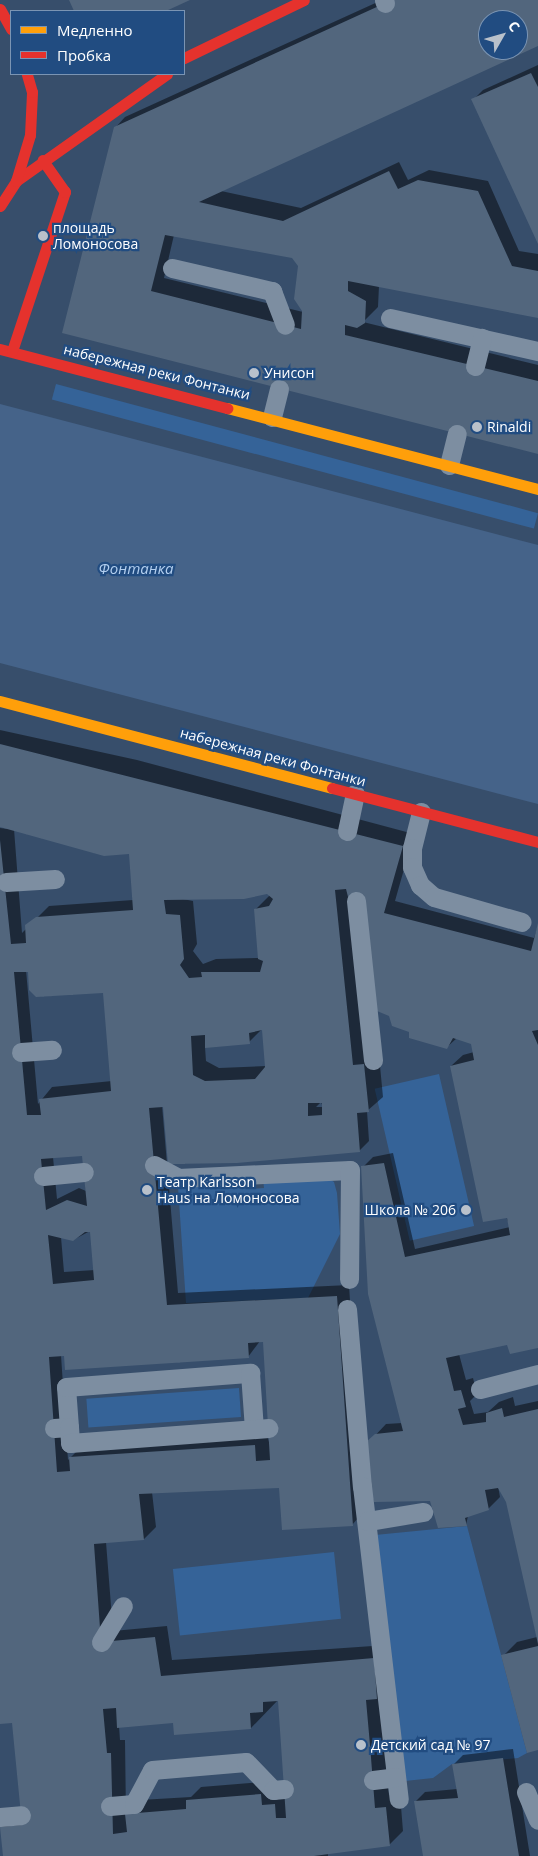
<!DOCTYPE html>
<meta charset="utf-8">
<style>
body{margin:0}
#map{position:relative;width:538px;height:1856px;overflow:hidden;background:#374e6b;font-family:"Open Sans",sans-serif}
div>[style]{position:absolute}
.green>*{inset:0;background:#356398;transform-origin:0 0}
.water>*{inset:0;background:#456389}
.shadow>*{inset:0;background:#0007}
.building>*{inset:0;background:#52667d}
.lane>*{height:19px;margin:-9.5px;padding:0 9.5px;transform-origin:9.5px;border-radius:9.5px;background:#7d8ea1}
.slow>*{height:11px;margin:-5.5px;padding:0 5.5px;transform-origin:5.5px;border-radius:5.5px;background:#ff9f0a}
.jam>*{height:11px;margin:-5.5px;padding:0 5.5px;transform-origin:5.5px;border-radius:5.5px;background:#e5322d}
.dots>*{width:14px;height:14px;translate:-50% -50%;box-sizing:border-box;border:2px solid #214c81;border-radius:50%}
span{translate:-50% -50%;white-space:nowrap;text-align:center;line-height:1.15;-webkit-text-stroke:4.5px #214c81;paint-order:stroke}
.poi-label{font-size:14px;color:#fff}
.left{translate:0 -50%;text-align:left}
.right{translate:-100% -50%;text-align:right}
.street-label{font-size:14px;color:#fff}
.water-label{font-size:15px;color:#b3cfef;font-style:italic}
.legend{position:absolute;left:10px;top:10px;width:175px;height:65px;box-sizing:border-box;background:#214c81;border:1px solid #7a94b3;margin:0;padding:6px 9px;list-style:none;font-size:15px;color:#fff}
.legend li{display:flex;align-items:center;gap:10px;height:25px}
.legend b{width:25px;border:1px solid #7a94b3}
.north{position:absolute;left:478px;top:10px;width:50px;height:50px;box-sizing:border-box;background:#214c81;border:1px solid #7a94b3;border-radius:50%;rotate:52deg;font-size:14px;font-weight:700;line-height:20px;text-align:center;color:#fff}
.north::after{content:'';display:block;margin:auto;width:18px;height:22px;background:#b9c1cb;clip-path:polygon(50% 0,100% 100%,50% 72%,0 100%)}
</style>
<div id="map">
<div class="green">
<i style="left:56px;top:384px;width:499px;height:16px;rotate:15deg"></i>
<i style="left:439px;top:1074px;width:156px;height:66px;rotate:77deg"></i>
<i style="clip-path:polygon(325px 1176px,334px 1182px,337px 1193px,340px 1234px,308px 1298px,186px 1303px,178px 1187px,252px 1180px,252px 1189px,264px 1188px,263px 1179px)"></i>
<i style="left:239px;top:1388px;width:29px;height:153px;rotate:86deg"></i>
<i style="clip-path:polygon(467px 1526px,527px 1753px,518px 1758px,452px 1764px,433px 1778px,405px 1781px,375px 1535px)"></i>
<i style="left:334px;top:1552px;width:67px;height:162px;rotate:84deg"></i>
</div>
<div class="water">
<i style="clip-path:polygon(0 404px,538px 545px,538px 804px,0 663px)"></i>
</div>
<div class="shadow">
<i style="clip-path:polygon(70px 0,187px 0,163px 11px,75px 11px)"></i>
<i style="clip-path:polygon(evenodd,382px 0,538px 0,538px 45px,221px 191px,301px 208px,399px 162px,408px 180px,429px 170px,488px 181px,519px 251px,538px 254px,538px 317px,379px 286px,378px 307px,363px 322px,538px 365px,538px 453px,63px 332px,115px 128px,125px 117px,382px 0,488px 20px,518px 20px,518px 50px,488px 50px,488px 20px,382px 0,174px 235px,293px 257px,299px 265px,303px 312px,164px 278px,174px 235px)"></i>
<i style="clip-path:polygon(538px 65px,538px 241px,473px 100px,483px 90px)"></i>
<i style="clip-path:polygon(evenodd,0 730px,137px 760px,414px 834px,395px 901px,534px 938px,538px 926px,538px 1346px,508px 1344px,459px 1354px,466px 1380px,473px 1378px,477px 1394px,470px 1401px,474px 1414px,488px 1412px,499px 1402px,513px 1397px,515px 1406px,538px 1401px,538px 1749px,503px 1656px,517px 1642px,537px 1637px,507px 1502px,498px 1486px,500px 1497px,488px 1509px,468px 1516px,466px 1525px,432px 1501px,368px 1443px,386px 1424px,402px 1423px,363px 1167px,373px 1157px,393px 1153px,415px 1249px,510px 1227px,451px 1066px,463px 1055px,474px 1052px,472px 1043px,457px 1038px,447px 1047px,410px 1031px,364px 900px,383px 1097px,367px 1111px,369px 1141px,359px 1151px,162px 1105px,178px 1293px,349px 1285px,361px 1471px,352px 1480px,357px 1480px,359px 1517px,352px 1525px,283px 1486px,152px 1492px,156px 1527px,144px 1539px,106px 1542px,113px 1631px,167px 1626px,172px 1660px,387px 1645px,383px 1730px,389px 1795px,400px 1794px,403px 1831px,389px 1845px,328px 1851px,328px 1856px,4px 1856px,1px 1827px,15px 1814px,22px 1813px,13px 1721px,0 1722px,0 828px,8px 829px,0 825px,0 730px,14px 829px,130px 853px,133px 900px,49px 906px,22px 933px,14px 829px,0 730px,267px 892px,270px 895px,255px 910px,259px 958px,216px 959px,203px 964px,193px 951px,197px 944px,193px 901px,183px 899px,267px 892px,0 730px,26px 970px,105px 992px,112px 1081px,52px 1087px,38px 1104px,26px 970px,0 730px,263px 1028px,267px 1066px,219px 1068px,206px 1061px,205px 1047px,249px 1042px,263px 1028px,0 730px,321px 1102px,323px 1107px,316px 1107px,321px 1102px,0 730px,83px 1155px,86px 1191px,79px 1188px,57px 1199px,53px 1157px,83px 1155px,0 730px,92px 1230px,95px 1270px,64px 1272px,61px 1237px,73px 1240px,92px 1230px,0 730px,260px 1341px,264px 1341px,271px 1450px,267px 1434px,82px 1446px,68px 1460px,61px 1355px,248px 1357px,260px 1341px,0 730px,279px 1699px,286px 1791px,274px 1781px,201px 1787px,191px 1797px,140px 1800px,126px 1815px,125px 1740px,120px 1740px,119px 1726px,174px 1722px,251px 1728px,279px 1699px)"></i>
<i style="clip-path:polygon(513px 1749px,530px 1856px,425px 1856px,415px 1802px,425px 1792px,457px 1789px,453px 1765px,463px 1755px)"></i>
</div>
<div class="building">
<i style="clip-path:polygon(69px 0,190px 0,166px 11px,74px 11px)"></i>
<i style="clip-path:polygon(evenodd,392px 0,538px 0,538px 46px,199px 202px,283px 221px,389px 171px,398px 189px,418px 180px,478px 191px,512px 266px,538px 271px,538px 318px,348px 281px,348px 291px,366px 301px,365px 323px,357px 328px,345px 325px,345px 335px,538px 381px,538px 454px,62px 333px,114px 127px,392px 0,488px 20px,518px 20px,518px 50px,488px 50px,488px 20px,392px 0,165px 235px,292px 258px,298px 266px,294px 299px,302px 311px,301px 329px,151px 291px,165px 235px)"></i>
<i style="clip-path:polygon(531px 73px,538px 87px,538px 244px,471px 99px)"></i>
<i style="clip-path:polygon(evenodd,0 744px,403px 846px,384px 913px,531px 951px,538px 923px,538px 1030px,532px 1031px,538px 1045px,538px 1348px,510px 1354px,507px 1345px,446px 1358px,454px 1391px,461px 1390px,466px 1407px,458px 1409px,463px 1425px,486px 1422px,486px 1413px,502px 1408px,504px 1417px,538px 1409px,538px 1644px,506px 1502px,498px 1488px,485px 1490px,489px 1510px,465px 1518px,467px 1526px,438px 1528px,430px 1501px,374px 1502px,370px 1489px,366px 1442px,375px 1434px,403px 1431px,368px 1294px,361px 1166px,384px 1163px,405px 1257px,510px 1235px,507px 1218px,483px 1222px,450px 1066px,474px 1060px,471px 1044px,453px 1038px,447px 1049px,409px 1038px,409px 1032px,392px 1026px,389px 1016px,377px 1011px,346px 889px,335px 890px,353px 1065px,364px 1064px,369px 1112px,357px 1113px,360px 1152px,237px 1163px,168px 1164px,163px 1107px,149px 1108px,167px 1305px,337px 1296px,353px 1526px,282px 1530px,279px 1488px,139px 1494px,144px 1540px,94px 1544px,101px 1642px,155px 1637px,161px 1676px,374px 1658px,377px 1699px,366px 1700px,370px 1745px,375px 1808px,386px 1807px,390px 1846px,314px 1856px,3px 1856px,0 1827px,22px 1825px,12px 1723px,0 1724px,0 840px,11px 944px,26px 943px,25px 925px,36px 917px,133px 910px,129px 854px,104px 856px,0 827px,0 744px,267px 894px,273px 899px,269px 906px,254px 909px,258px 959px,263px 961px,260px 972px,201px 972px,202px 977px,189px 978px,180px 965px,184px 959px,180px 915px,166px 914px,164px 900px,244px 899px,267px 894px,0 744px,14px 972px,28px 972px,29px 990px,36px 997px,103px 993px,111px 1091px,39px 1099px,41px 1115px,27px 1115px,14px 972px,0 744px,262px 1030px,265px 1067px,255px 1079px,205px 1081px,193px 1075px,191px 1036px,205px 1035px,205px 1048px,250px 1044px,249px 1033px,262px 1030px,0 744px,308px 1103px,322px 1103px,322px 1115px,308px 1116px,308px 1103px,0 744px,82px 1156px,87px 1206px,67px 1200px,46px 1210px,41px 1159px,82px 1156px,0 744px,85px 1232px,90px 1232px,94px 1280px,53px 1284px,48px 1235px,73px 1241px,85px 1232px,0 744px,263px 1342px,270px 1460px,256px 1461px,255px 1445px,69px 1457px,70px 1471px,57px 1472px,49px 1357px,64px 1356px,65px 1370px,249px 1358px,248px 1343px,263px 1342px,0 744px,278px 1701px,286px 1818px,276px 1818px,275px 1804px,262px 1805px,261px 1794px,186px 1800px,186px 1809px,125px 1814px,127px 1832px,113px 1834px,111px 1753px,107px 1753px,103px 1709px,116px 1708px,117px 1728px,173px 1723px,174px 1735px,251px 1729px,250px 1713px,263px 1712px,263px 1702px,278px 1701px)"></i>
<i style="clip-path:polygon(538px 1646px,538px 1750px,527px 1753px,501px 1655px)"></i>
<i style="clip-path:polygon(503px 1758px,519px 1856px,423px 1856px,414px 1801px,458px 1798px,452px 1764px)"></i>
</div>
<div class="lane">
<i style="left:384px;top:0;width:3px;rotate:72deg"></i>
<i style="left:172px;top:268px;width:103px;rotate:13deg"></i>
<i style="left:272px;top:291px;width:36px;rotate:69deg"></i>
<i style="left:390px;top:318px;width:152px;rotate:12.6deg"></i>
<i style="left:475px;top:366px;width:29px;rotate:-76deg"></i>
<i style="left:272px;top:417px;width:29px;rotate:-76deg"></i>
<i style="left:449px;top:465px;width:32px;rotate:-76deg"></i>
<i style="left:421px;top:812px;width:37px;rotate:104deg"></i>
<i style="left:412px;top:848px;width:19px;rotate:90deg"></i>
<i style="left:412px;top:867px;width:20px;rotate:66deg"></i>
<i style="left:420px;top:885px;width:18px;rotate:41deg"></i>
<i style="left:434px;top:897px;width:91px;rotate:15.9deg"></i>
<i style="left:347px;top:831px;width:38px;rotate:-78deg"></i>
<i style="left:6px;top:882px;width:49px;rotate:-3.5deg"></i>
<i style="left:356px;top:901px;width:160px;rotate:83.9deg"></i>
<i style="left:21px;top:1052px;width:31px;rotate:-4deg"></i>
<i style="left:154px;top:1165px;width:27px;rotate:28deg"></i>
<i style="left:178px;top:1178px;width:172px;rotate:-2.7deg"></i>
<i style="left:350px;top:1170px;width:109px;rotate:90.5deg"></i>
<i style="left:43px;top:1176px;width:41px;rotate:-5.6deg"></i>
<i style="left:347px;top:1309px;width:178px;rotate:85.2deg"></i>
<i style="left:362px;top:1486px;width:315px;rotate:83.3deg"></i>
<i style="left:480px;top:1389px;width:60px;rotate:-14.5deg"></i>
<i style="left:69px;top:1427px;width:40px;rotate:-94.3deg"></i>
<i style="left:66px;top:1387px;width:185px;rotate:-4.4deg"></i>
<i style="left:250px;top:1373px;width:56px;rotate:85.9deg"></i>
<i style="left:54px;top:1428px;width:15px;rotate:-4deg"></i>
<i style="left:69px;top:1427px;width:16px;rotate:86deg"></i>
<i style="left:70px;top:1443px;width:199px;rotate:-4.3deg"></i>
<i style="left:368px;top:1521px;width:56px;rotate:-9.3deg"></i>
<i style="left:101px;top:1642px;width:42px;rotate:-58.6deg"></i>
<i style="left:373px;top:1780px;width:23px;rotate:-7deg"></i>
<i style="left:526px;top:1792px;width:30px;rotate:67deg"></i>
<i style="left:110px;top:1806px;width:24px;rotate:-5deg"></i>
<i style="left:134px;top:1804px;width:38px;rotate:-62deg"></i>
<i style="left:152px;top:1770px;width:94px;rotate:-4.9deg"></i>
<i style="left:246px;top:1762px;width:39px;rotate:46deg"></i>
<i style="left:273px;top:1790px;width:11px;rotate:-5deg"></i>
<i style="left:0;top:1817px;width:21px;rotate:-5deg"></i>
</div>
<div class="slow">
<i style="left:227px;top:408px;width:321px;rotate:14.6deg"></i>
<i style="left:0;top:701px;width:343px;rotate:14.7deg"></i>
</div>
<div class="jam">
<i style="left:0;top:9px;width:23px;rotate:61deg"></i>
<i style="left:184px;top:58px;width:133px;rotate:-25.8deg"></i>
<i style="left:16px;top:181px;width:185px;rotate:-35.3deg"></i>
<i style="left:0;top:206px;width:30px;rotate:-57deg"></i>
<i style="left:16px;top:181px;width:48px;rotate:-73.1deg"></i>
<i style="left:30px;top:135px;width:43px;rotate:-87.3deg"></i>
<i style="left:32px;top:92px;width:19px;rotate:-106deg"></i>
<i style="left:0;top:349px;width:235px;rotate:14.6deg"></i>
<i style="left:12px;top:351px;width:168px;rotate:-71.6deg"></i>
<i style="left:65px;top:192px;width:39px;rotate:-125deg"></i>
<i style="left:332px;top:788px;width:213px;rotate:14.7deg"></i>
</div>
<div class="dots">
<i style="left:43px;top:236px;background:#b9c1cb"></i>
<i style="left:254px;top:373px;background:#b9c1cb"></i>
<i style="left:477px;top:427px;background:#b9c1cb"></i>
<i style="left:147px;top:1190px;background:#b9c1cb"></i>
<i style="left:466px;top:1210px;background:#b9c1cb"></i>
<i style="left:361px;top:1745px;background:#b9c1cb"></i>
</div>
<div class="poi-label">
<span class="left" style="left:53px;top:236px">площадь<br>Ломоносова</span>
<span class="left" style="left:264px;top:373px">Унисон</span>
<span class="left" style="left:487px;top:427px">Rinaldi</span>
<span class="left" style="left:157px;top:1190px">Театр Karlsson<br>Haus на Ломоносова</span>
<span class="right" style="left:456px;top:1210px">Школа № 206</span>
<span class="left" style="left:371px;top:1745px">Детский сад № 97</span>
</div>
<div class="street-label">
<span style="left:157px;top:372px;rotate:14deg">набережная реки Фонтанки</span>
<span style="left:273px;top:757px;rotate:15deg">набережная реки Фонтанки</span>
</div>
<div class="water-label">
<span style="left:136px;top:569px">Фонтанка</span>
</div>
<ul class="legend">
<li><b style="height:6px;background:#ff9f0a"></b>Медленно</li>
<li><b style="height:6px;background:#e5322d"></b>Пробка</li>
</ul>
<div class="north">С</div>
</div>
